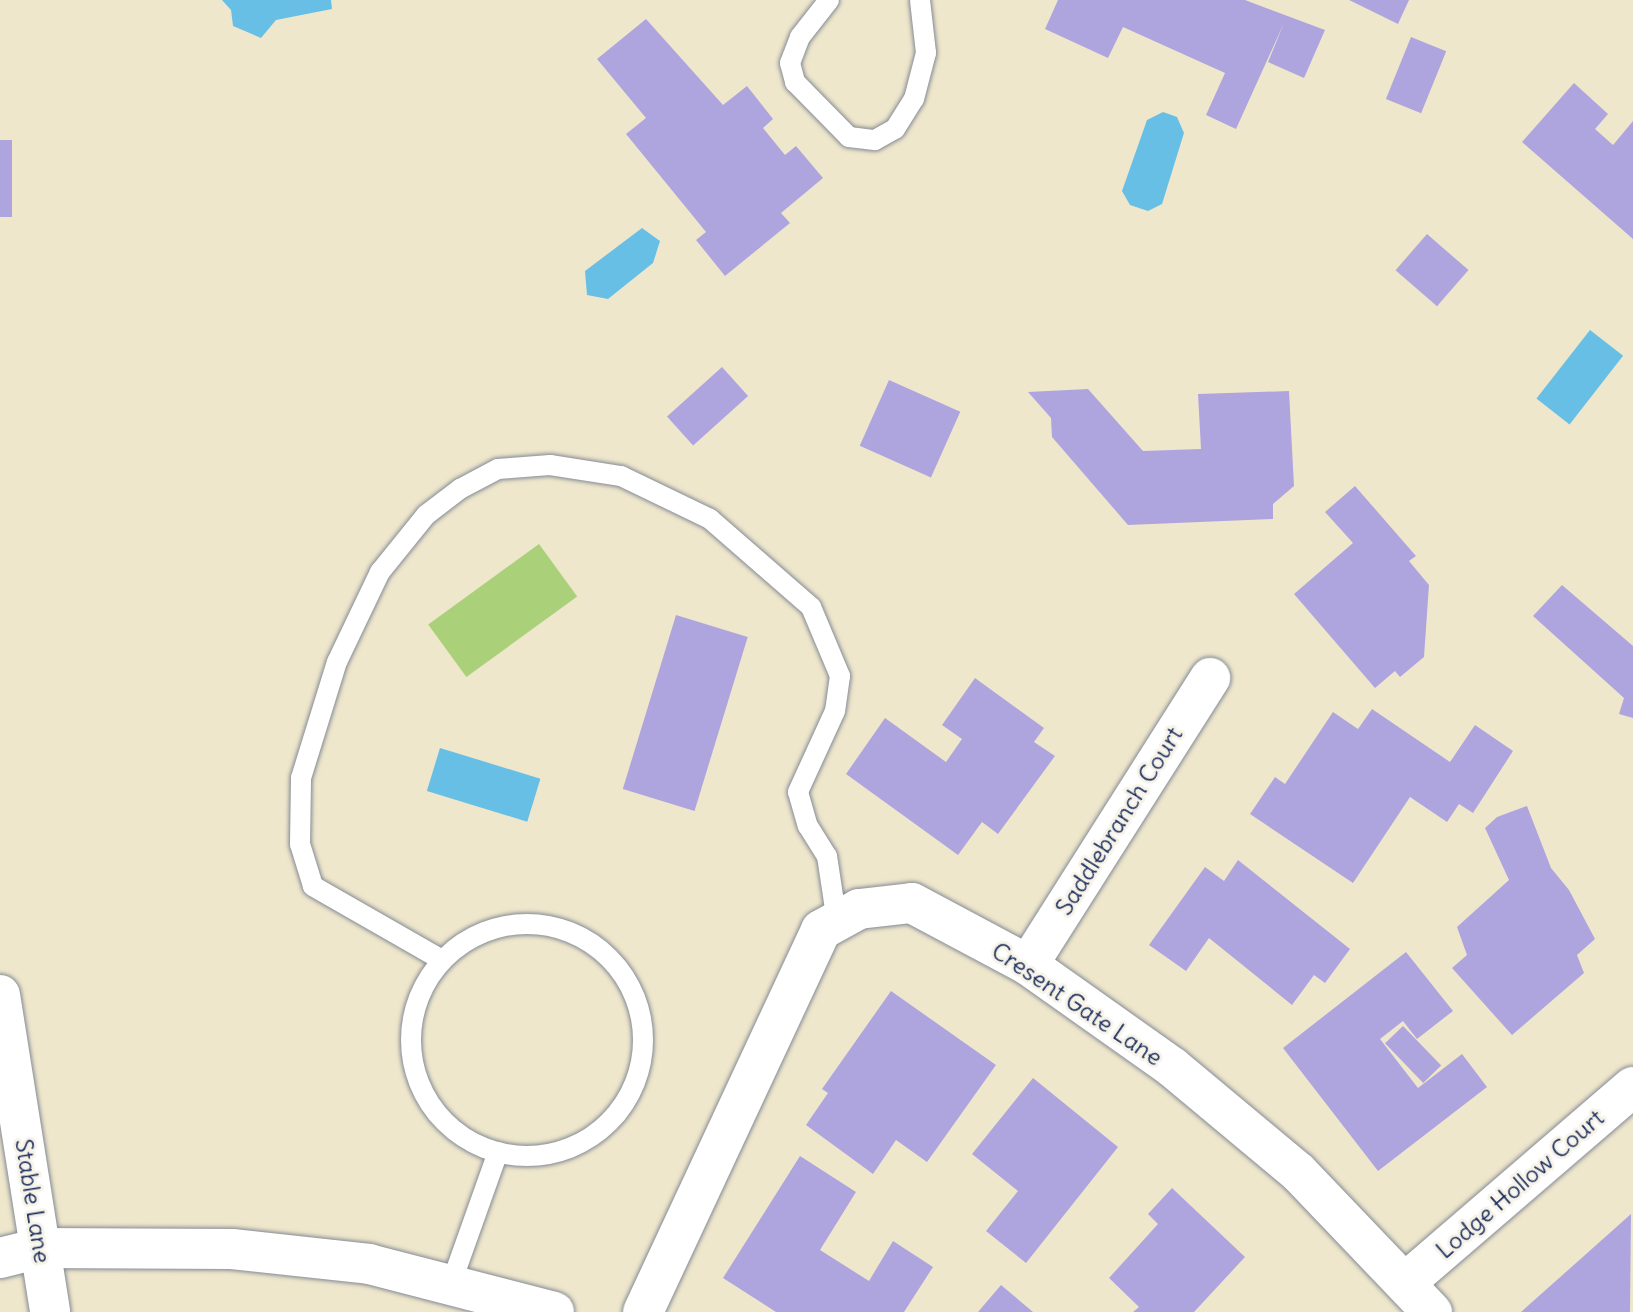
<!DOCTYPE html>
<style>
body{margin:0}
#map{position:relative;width:1633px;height:1312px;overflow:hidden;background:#efe7cc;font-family:Delius,sans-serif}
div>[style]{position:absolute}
.green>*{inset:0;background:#abd07a;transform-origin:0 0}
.water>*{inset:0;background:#68bfe5;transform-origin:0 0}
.building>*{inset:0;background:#afa5de;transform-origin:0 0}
.roads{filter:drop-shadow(0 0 2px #858b95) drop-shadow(0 0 2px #858b95)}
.service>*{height:20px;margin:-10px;padding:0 10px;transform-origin:10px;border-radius:10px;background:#fff}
.service>.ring{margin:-10px;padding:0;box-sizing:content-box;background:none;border:20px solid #fff;border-radius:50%}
.minor>*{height:40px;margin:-20px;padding:0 20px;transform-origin:20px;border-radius:20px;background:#fff}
span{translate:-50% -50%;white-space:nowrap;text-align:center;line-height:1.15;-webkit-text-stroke:6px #f7f3e8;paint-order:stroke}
.street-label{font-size:24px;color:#1b2f5e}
</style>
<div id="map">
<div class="green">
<i style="left:539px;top:544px;width:65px;height:137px;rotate:54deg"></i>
</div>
<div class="water">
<i style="clip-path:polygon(222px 0,331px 0,332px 9px,276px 20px,261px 38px,233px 26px,231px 10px)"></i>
<i style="clip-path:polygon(1163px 112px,1177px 117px,1184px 133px,1162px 204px,1148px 211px,1130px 205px,1122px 191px,1147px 120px)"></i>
<i style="clip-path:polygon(642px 228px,660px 241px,653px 263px,608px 299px,587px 295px,585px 271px)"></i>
<i style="left:1590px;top:330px;width:42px;height:87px;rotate:38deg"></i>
<i style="left:440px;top:748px;width:105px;height:45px;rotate:17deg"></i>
</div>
<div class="building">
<i style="clip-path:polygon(1058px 0,1245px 0,1325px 30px,1304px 78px,1268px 62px,1284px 23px,1236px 129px,1206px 115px,1225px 73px,1123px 27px,1108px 58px,1045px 29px)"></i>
<i style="clip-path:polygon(1349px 0,1409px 0,1398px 24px)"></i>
<i style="clip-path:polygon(646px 19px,723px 105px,747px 86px,773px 119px,763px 128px,785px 155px,796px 146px,823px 178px,781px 213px,790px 223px,725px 276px,696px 240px,706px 232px,626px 134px,646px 118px,597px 59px)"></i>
<i style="left:1411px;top:37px;width:38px;height:67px;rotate:22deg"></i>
<i style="clip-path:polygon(1574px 83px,1608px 114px,1595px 129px,1613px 145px,1633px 121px,1633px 239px,1522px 142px)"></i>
<i style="left:0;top:140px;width:12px;height:77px"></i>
<i style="left:1427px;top:234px;width:55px;height:48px;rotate:41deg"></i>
<i style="left:722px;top:367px;width:39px;height:74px;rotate:48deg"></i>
<i style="left:889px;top:380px;width:78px;height:72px;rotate:24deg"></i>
<i style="clip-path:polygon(1088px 389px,1143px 451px,1201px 449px,1198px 394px,1289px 391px,1294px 486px,1273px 504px,1273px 519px,1128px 525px,1052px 437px,1051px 418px,1028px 392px)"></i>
<i style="clip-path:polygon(1355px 486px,1416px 556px,1409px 561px,1429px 585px,1424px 657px,1400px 677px,1395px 671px,1375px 688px,1294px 594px,1353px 543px,1325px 512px)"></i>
<i style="clip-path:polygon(1562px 585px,1633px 646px,1633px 718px,1619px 714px,1624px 698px,1533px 616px)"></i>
<i style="left:676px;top:615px;width:75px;height:182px;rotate:17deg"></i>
<i style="clip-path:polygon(975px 678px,1044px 728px,1034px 742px,1055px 756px,998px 834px,982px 822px,958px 855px,846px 774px,885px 718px,946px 762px,962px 739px,942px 725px)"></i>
<i style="clip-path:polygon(1372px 709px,1450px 762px,1475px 725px,1513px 751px,1473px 813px,1459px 804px,1447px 822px,1410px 797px,1353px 883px,1250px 814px,1275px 777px,1285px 784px,1333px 712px,1358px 729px)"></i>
<i style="clip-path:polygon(1527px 806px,1551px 868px,1569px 890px,1595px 939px,1577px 955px,1584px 973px,1512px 1035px,1452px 968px,1467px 955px,1457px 927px,1509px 880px,1485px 828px,1497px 817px)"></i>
<i style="clip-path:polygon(1238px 860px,1350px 949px,1325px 983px,1314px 975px,1292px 1005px,1209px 938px,1186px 971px,1149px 945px,1205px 867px,1224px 881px)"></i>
<i style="clip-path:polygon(1406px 952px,1453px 1011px,1417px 1039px,1403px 1021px,1380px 1039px,1418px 1088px,1462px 1054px,1487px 1087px,1378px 1171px,1283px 1048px)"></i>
<i style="clip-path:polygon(891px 991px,996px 1065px,927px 1162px,896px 1140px,873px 1174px,806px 1125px,828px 1093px,822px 1089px)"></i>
<i style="left:1403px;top:1026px;width:55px;height:25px;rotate:46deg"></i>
<i style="clip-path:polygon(1033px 1078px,1118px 1147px,1026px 1263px,986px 1231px,1018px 1191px,972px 1154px)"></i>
<i style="clip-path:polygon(800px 1156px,856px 1192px,820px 1250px,869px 1281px,893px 1241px,933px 1267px,904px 1312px,776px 1312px,723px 1278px)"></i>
<i style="clip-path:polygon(1172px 1188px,1245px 1257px,1194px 1312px,1133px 1312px,1139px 1307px,1109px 1278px,1158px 1224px,1148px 1214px)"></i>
<i style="clip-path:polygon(1631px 1214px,1630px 1312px,1521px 1312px)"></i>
<i style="clip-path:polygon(1001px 1285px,1033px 1312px,978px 1312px)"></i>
</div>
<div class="roads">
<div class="service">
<i style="left:829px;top:0;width:47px;rotate:128.1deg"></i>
<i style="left:800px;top:37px;width:28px;rotate:111deg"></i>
<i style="left:790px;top:63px;width:20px;rotate:75deg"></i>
<i style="left:795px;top:82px;width:77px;rotate:45.5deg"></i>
<i style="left:849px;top:137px;width:26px;rotate:7deg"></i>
<i style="left:875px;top:140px;width:23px;rotate:-29deg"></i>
<i style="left:895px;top:129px;width:36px;rotate:-58deg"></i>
<i style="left:914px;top:99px;width:48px;rotate:-75.4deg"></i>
<i style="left:926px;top:53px;width:53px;rotate:-96.5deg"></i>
<i class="ring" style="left:411px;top:924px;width:212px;height:212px"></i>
<i style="left:442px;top:960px;width:149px;rotate:-150.2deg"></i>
<i style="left:313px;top:886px;width:44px;rotate:-107.2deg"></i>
<i style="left:300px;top:844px;width:66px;rotate:-89.1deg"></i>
<i style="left:301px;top:778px;width:121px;rotate:-72.8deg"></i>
<i style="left:337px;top:662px;width:100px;rotate:-64.5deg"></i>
<i style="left:380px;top:572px;width:73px;rotate:-51.1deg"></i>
<i style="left:426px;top:515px;width:43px;rotate:-37.4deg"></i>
<i style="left:460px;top:489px;width:43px;rotate:-27.8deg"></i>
<i style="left:498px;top:469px;width:52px;rotate:-4.4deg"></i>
<i style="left:550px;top:465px;width:72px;rotate:8.8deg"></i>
<i style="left:621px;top:476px;width:99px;rotate:25.8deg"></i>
<i style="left:710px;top:519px;width:134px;rotate:41.1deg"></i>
<i style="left:811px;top:607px;width:75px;rotate:67.2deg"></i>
<i style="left:840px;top:676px;width:35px;rotate:98deg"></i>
<i style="left:835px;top:711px;width:89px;rotate:114.6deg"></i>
<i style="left:798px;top:792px;width:35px;rotate:74deg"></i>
<i style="left:808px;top:826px;width:36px;rotate:58deg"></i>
<i style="left:827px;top:856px;width:67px;rotate:81.4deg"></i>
<i style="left:451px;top:1284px;width:140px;rotate:-70.4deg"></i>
</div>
<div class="minor">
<i style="left:1028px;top:965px;width:340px;rotate:-57.6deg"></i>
<i style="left:0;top:995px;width:321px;rotate:81deg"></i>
<i style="left:0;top:1258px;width:41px;rotate:-14deg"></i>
<i style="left:40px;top:1248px;width:192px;rotate:0.3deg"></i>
<i style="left:232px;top:1249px;width:138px;rotate:6.2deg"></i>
<i style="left:369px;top:1264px;width:191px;rotate:14.5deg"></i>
<i style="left:1406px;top:1282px;width:299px;rotate:-40.7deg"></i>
<i style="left:643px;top:1312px;width:421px;rotate:-65deg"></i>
<i style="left:821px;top:930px;width:43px;rotate:-28.9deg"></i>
<i style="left:859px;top:909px;width:53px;rotate:-6.5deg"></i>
<i style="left:912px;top:903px;width:132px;rotate:28.1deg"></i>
<i style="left:1028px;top:965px;width:176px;rotate:35.3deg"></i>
<i style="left:1172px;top:1067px;width:164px;rotate:39.8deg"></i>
<i style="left:1298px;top:1172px;width:194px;rotate:46.3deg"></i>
</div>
</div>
<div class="street-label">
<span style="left:1119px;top:821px;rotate:-58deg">Saddlebranch Court</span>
<span style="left:1077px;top:1004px;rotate:34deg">Cresent Gate Lane</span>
<span style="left:1520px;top:1184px;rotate:-41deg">Lodge Hollow Court</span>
<span style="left:33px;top:1201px;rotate:81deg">Stable Lane</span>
</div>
</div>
